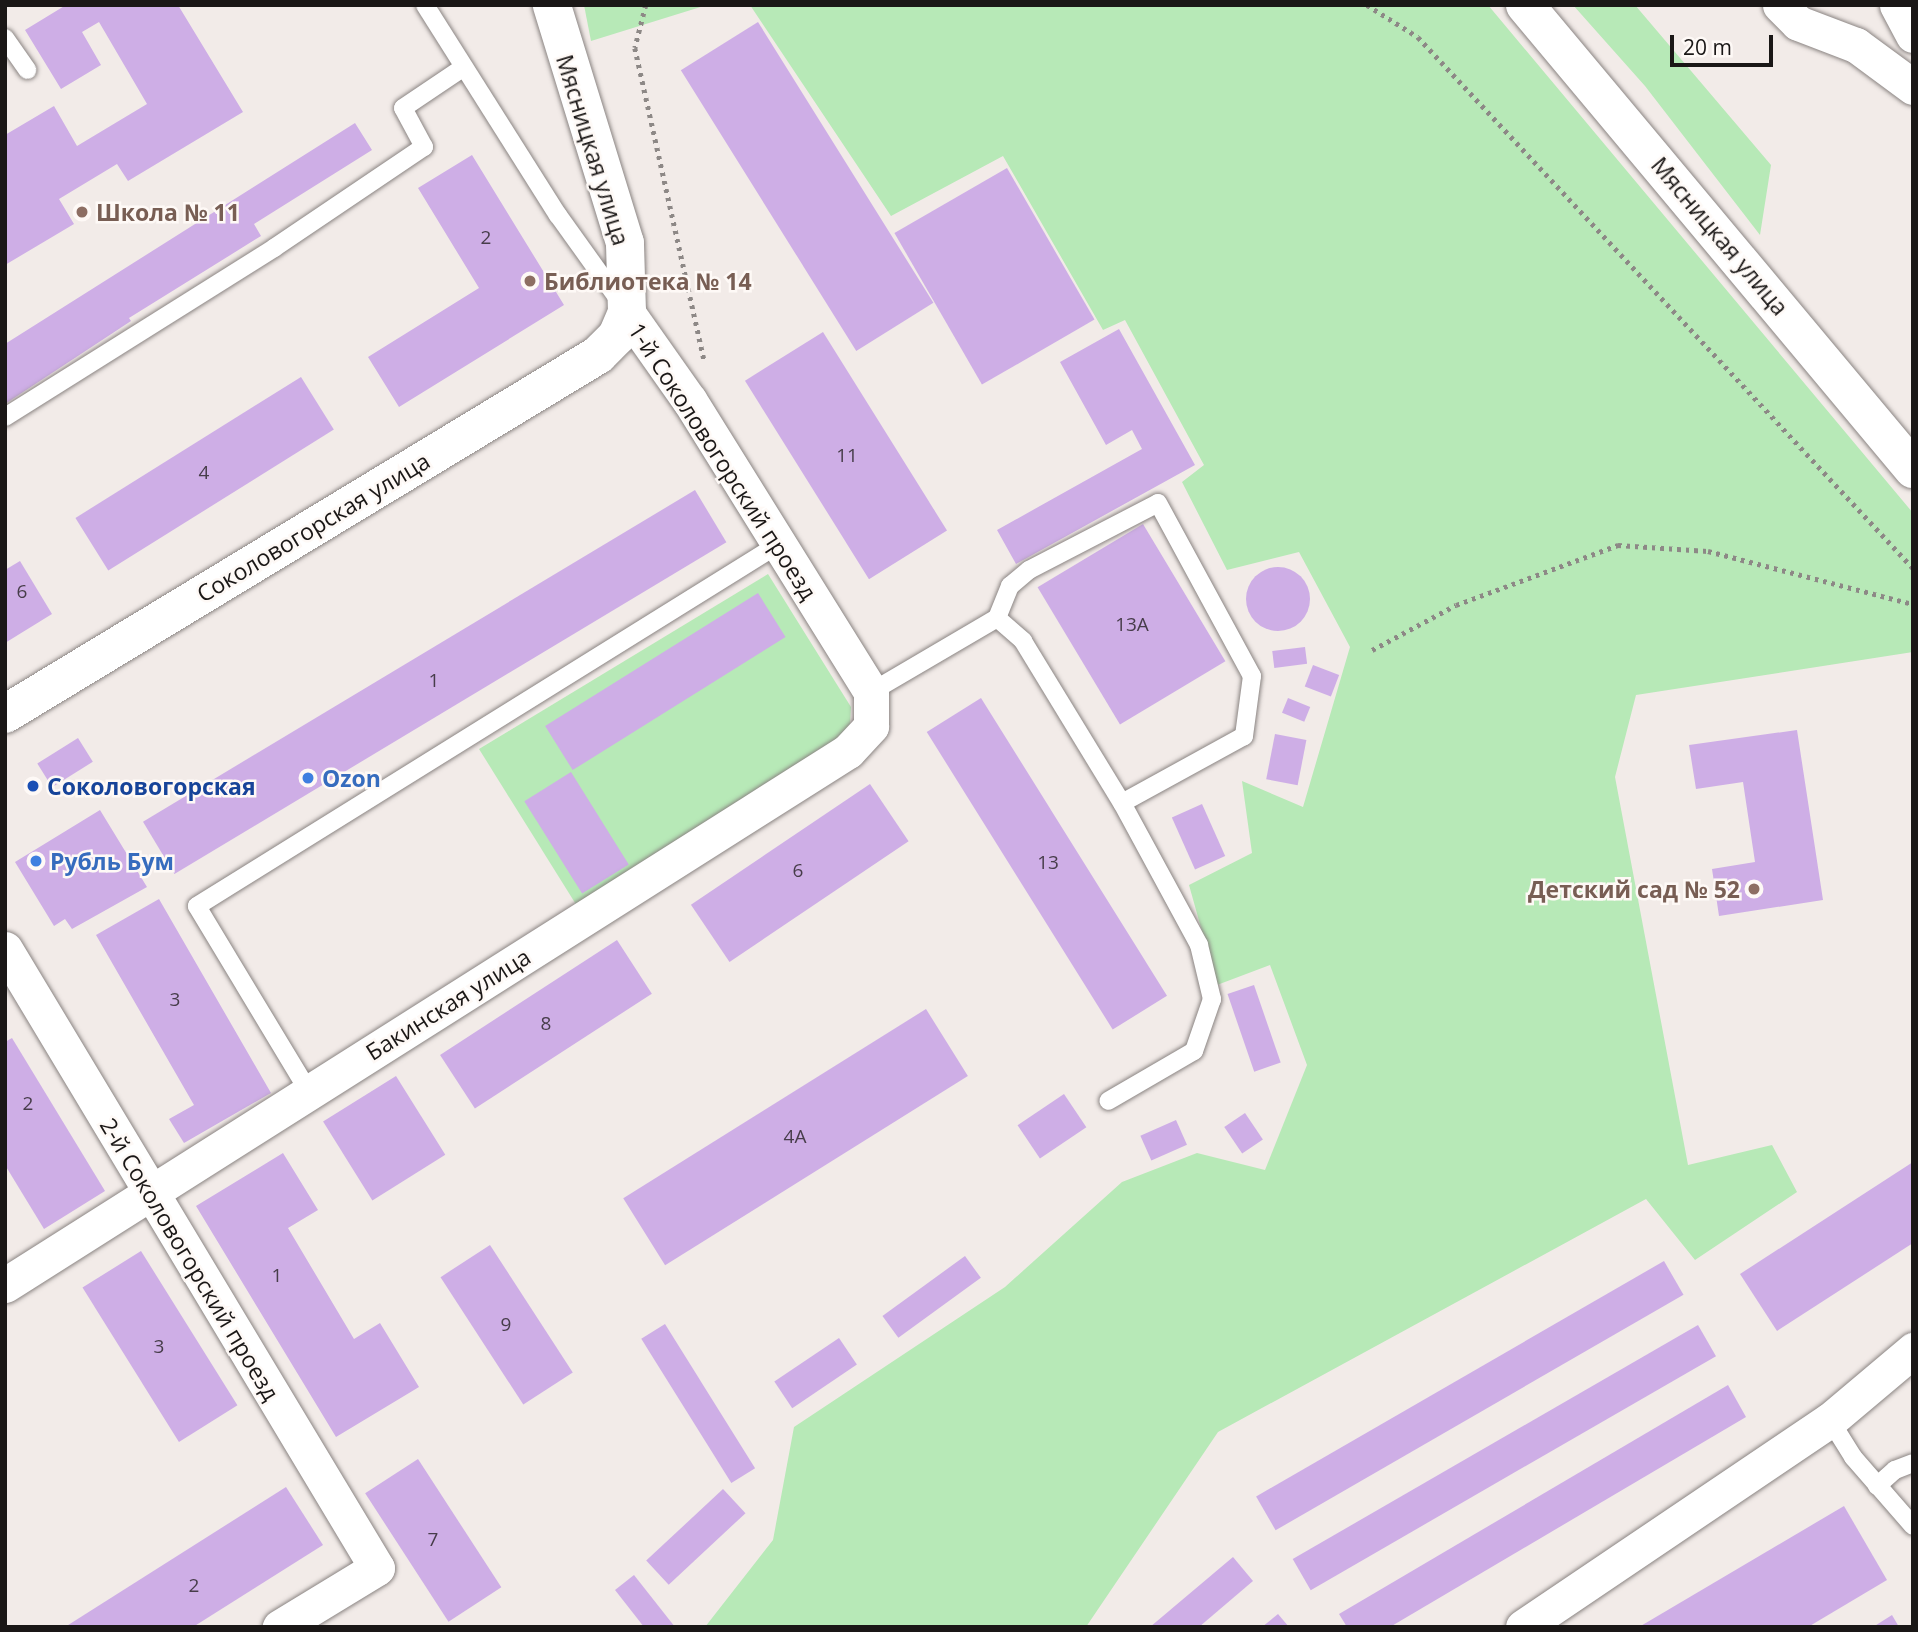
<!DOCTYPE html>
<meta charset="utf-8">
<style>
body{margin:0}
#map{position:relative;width:1918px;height:1632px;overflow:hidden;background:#f2ebe8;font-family:"Open Sans",sans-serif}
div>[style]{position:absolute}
.green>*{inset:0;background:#b7e9b7}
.building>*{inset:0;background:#ceaee6;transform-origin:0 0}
.round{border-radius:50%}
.path>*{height:4.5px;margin-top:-2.25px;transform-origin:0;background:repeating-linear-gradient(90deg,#8d8886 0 3.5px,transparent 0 8.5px)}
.roads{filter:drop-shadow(0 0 2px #8a8482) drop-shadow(0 0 2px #8a8482)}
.service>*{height:18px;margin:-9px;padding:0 9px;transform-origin:9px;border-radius:9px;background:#fff}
.minor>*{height:35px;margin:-17.5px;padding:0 17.5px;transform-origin:17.5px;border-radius:17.5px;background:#fff}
.primary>*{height:38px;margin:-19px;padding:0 19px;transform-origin:19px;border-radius:19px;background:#fff}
.dots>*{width:19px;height:19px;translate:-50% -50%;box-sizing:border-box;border:4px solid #fef9f6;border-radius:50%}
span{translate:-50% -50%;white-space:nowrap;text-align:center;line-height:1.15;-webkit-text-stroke:5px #fef9f6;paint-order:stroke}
.number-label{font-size:19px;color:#473d4a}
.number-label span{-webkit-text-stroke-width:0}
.street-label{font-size:23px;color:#1a1716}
.education-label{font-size:23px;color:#785e54;font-weight:700}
.left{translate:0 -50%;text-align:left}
.right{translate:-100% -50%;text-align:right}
.shop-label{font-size:23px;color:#366cbe;font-weight:700}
.transit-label{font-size:23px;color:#164399;font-weight:700}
.frame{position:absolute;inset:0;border:7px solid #1a1716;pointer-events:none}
.scale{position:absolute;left:1670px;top:35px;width:103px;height:32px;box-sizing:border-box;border:4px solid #1a1716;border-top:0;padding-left:9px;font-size:21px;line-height:24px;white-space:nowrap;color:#1a1716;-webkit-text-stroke:5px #fef9f6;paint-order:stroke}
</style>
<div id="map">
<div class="green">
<i style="clip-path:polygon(584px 5px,707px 5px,591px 41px)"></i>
<i style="clip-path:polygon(750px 5px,1488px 5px,1913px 513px,1913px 652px,1636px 695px,1615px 777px,1688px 1165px,1772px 1145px,1797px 1192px,1695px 1260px,1646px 1199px,1218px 1432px,1086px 1627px,705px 1627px,773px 1540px,794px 1427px,1005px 1287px,1122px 1182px,1197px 1153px,1265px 1170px,1307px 1065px,1270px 965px,1217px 985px,1189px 885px,1252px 853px,1242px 781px,1303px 807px,1350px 647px,1299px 552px,1227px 570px,1182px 482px,1204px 465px,1125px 320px,1103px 330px,1003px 156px,891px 216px)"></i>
<i style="clip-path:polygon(1573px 5px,1635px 5px,1771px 165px,1760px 235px,1645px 86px)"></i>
<i style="clip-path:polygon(768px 574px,851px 707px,850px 724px,838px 743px,577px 906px,479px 749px)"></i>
</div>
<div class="building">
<i style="clip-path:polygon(66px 5px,178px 5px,243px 112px,128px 181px,117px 164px,59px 199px,74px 224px,5px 265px,5px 135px,54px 106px,77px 146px,147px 104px,99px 22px,82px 32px,101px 65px,61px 89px,25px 30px)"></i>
<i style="left:758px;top:22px;width:331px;height:91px;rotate:58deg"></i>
<i style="clip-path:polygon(355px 123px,372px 150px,254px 224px,261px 236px,129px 318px,131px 321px,5px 404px,5px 344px)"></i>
<i style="clip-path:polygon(472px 155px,564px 305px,399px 407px,368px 357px,479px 288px,418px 188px)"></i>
<i style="left:1007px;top:168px;width:175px;height:130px;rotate:60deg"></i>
<i style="clip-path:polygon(1119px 329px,1195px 465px,1016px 564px,997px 530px,1142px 449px,1132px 430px,1106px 445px,1060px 362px)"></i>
<i style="left:823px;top:332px;width:234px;height:92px;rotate:58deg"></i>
<i style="left:301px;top:377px;width:62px;height:266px;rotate:58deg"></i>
<i style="left:695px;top:490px;width:61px;height:644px;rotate:59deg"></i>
<i style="left:1143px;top:524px;width:160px;height:123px;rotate:59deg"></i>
<i style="clip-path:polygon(20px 561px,52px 614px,5px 643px,5px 570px)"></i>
<i class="round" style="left:1246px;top:567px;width:64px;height:64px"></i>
<i style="left:758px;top:593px;width:52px;height:251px;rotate:58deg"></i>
<i style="left:1305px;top:647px;width:17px;height:33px;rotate:83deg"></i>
<i style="left:1313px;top:665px;width:28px;height:23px;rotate:21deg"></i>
<i style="left:981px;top:698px;width:351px;height:64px;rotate:58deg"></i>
<i style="left:1288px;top:698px;width:24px;height:16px;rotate:22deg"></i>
<i style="clip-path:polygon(1797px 730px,1823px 900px,1719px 916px,1712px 869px,1755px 862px,1743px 782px,1696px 789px,1689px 745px)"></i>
<i style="left:1275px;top:734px;width:32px;height:46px;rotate:11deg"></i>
<i style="left:78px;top:738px;width:28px;height:48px;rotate:58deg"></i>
<i style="left:571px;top:772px;width:109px;height:55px;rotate:58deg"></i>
<i style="left:870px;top:784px;width:69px;height:216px;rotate:56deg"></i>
<i style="left:1202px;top:804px;width:57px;height:33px;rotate:66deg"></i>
<i style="clip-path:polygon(100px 810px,147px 887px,72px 929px,65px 919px,54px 926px,15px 862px)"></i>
<i style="clip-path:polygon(159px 899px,271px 1093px,184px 1143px,169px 1119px,194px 1105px,96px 935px)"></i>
<i style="left:617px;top:940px;width:64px;height:211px;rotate:57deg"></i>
<i style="left:1254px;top:985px;width:82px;height:28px;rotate:71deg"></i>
<i style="left:926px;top:1009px;width:79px;height:357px;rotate:58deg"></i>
<i style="clip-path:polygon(12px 1038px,105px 1191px,44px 1229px,5px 1165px,5px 1042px)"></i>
<i style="left:396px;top:1076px;width:93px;height:86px;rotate:58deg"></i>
<i style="left:1064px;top:1094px;width:40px;height:56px;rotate:56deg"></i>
<i style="left:1245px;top:1113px;width:32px;height:25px;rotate:56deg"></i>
<i style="left:1176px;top:1120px;width:27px;height:39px;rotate:66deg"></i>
<i style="clip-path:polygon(283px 1153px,318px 1210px,288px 1228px,354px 1339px,380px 1323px,419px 1387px,336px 1437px,196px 1206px)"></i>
<i style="clip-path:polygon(1913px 1162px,1913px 1243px,1777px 1331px,1740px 1274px)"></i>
<i style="left:490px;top:1245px;width:152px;height:59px;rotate:57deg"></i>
<i style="left:141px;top:1251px;width:182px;height:69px;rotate:58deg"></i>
<i style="left:965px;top:1256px;width:27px;height:102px;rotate:54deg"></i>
<i style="left:1664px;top:1261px;width:39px;height:471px;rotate:60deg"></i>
<i style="left:665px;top:1324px;width:170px;height:28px;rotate:58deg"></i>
<i style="left:1698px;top:1325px;width:36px;height:468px;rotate:60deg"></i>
<i style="left:839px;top:1338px;width:32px;height:78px;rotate:56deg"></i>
<i style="clip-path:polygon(1728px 1385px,1746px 1417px,1390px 1627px,1347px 1627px,1339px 1614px)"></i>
<i style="left:418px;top:1459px;width:153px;height:63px;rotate:57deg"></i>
<i style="clip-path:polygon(286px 1487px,323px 1545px,193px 1627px,65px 1627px)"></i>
<i style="left:723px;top:1489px;width:33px;height:105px;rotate:47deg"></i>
<i style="clip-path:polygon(1844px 1506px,1887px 1580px,1808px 1627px,1639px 1627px)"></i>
<i style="clip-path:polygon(1233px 1557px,1253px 1581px,1199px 1627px,1150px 1627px)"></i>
<i style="clip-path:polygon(634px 1575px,675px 1627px,644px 1627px,615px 1590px)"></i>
<i style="clip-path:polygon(1278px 1614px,1289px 1627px,1262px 1627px)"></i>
<i style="clip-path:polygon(1892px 1615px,1899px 1627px,1873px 1627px)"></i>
</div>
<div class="path">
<i style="left:646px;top:5px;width:44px;rotate:104.3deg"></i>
<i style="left:635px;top:48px;width:319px;rotate:77.5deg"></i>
<i style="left:1367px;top:5px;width:60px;rotate:32.1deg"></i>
<i style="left:1418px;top:37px;width:726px;rotate:47.01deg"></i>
<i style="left:1372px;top:650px;width:95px;rotate:-28.2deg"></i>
<i style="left:1456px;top:605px;width:173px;rotate:-20.3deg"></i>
<i style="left:1618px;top:545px;width:90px;rotate:3.8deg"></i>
<i style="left:1708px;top:551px;width:212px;rotate:14.5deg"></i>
</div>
<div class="roads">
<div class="service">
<i style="left:425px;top:5px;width:249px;rotate:57.7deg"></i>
<i style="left:558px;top:215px;width:108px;rotate:54.4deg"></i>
<i style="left:5px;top:38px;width:39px;rotate:55deg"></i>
<i style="left:5px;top:417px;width:318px;rotate:-32.1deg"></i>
<i style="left:274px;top:248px;width:181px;rotate:-34deg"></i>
<i style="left:424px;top:147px;width:44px;rotate:-118.3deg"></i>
<i style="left:403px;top:108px;width:73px;rotate:-33.9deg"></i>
<i style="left:997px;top:618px;width:35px;rotate:-68deg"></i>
<i style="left:1010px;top:586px;width:25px;rotate:-40deg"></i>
<i style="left:1029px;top:570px;width:145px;rotate:-27.4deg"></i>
<i style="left:1158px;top:503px;width:197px;rotate:61.5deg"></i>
<i style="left:1252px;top:676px;width:61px;rotate:97.6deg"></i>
<i style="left:1244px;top:736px;width:139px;rotate:151.2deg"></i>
<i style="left:871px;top:692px;width:146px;rotate:-30.4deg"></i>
<i style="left:997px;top:618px;width:35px;rotate:41deg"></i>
<i style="left:1023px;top:641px;width:190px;rotate:58.6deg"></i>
<i style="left:1122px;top:803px;width:162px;rotate:61.5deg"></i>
<i style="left:1199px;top:945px;width:56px;rotate:76.5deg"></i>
<i style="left:1212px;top:999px;width:55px;rotate:109.1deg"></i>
<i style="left:1194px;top:1051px;width:99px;rotate:149.8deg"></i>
<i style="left:309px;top:1092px;width:217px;rotate:-121.1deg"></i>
<i style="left:197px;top:906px;width:685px;rotate:-31.88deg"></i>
<i style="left:1830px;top:1420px;width:44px;rotate:58.1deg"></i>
<i style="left:1853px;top:1457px;width:91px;rotate:49deg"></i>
<i style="left:1877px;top:1486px;width:24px;rotate:-42deg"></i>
<i style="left:1895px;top:1470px;width:19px;rotate:-21deg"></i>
</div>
<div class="minor">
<i style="left:1780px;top:5px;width:25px;rotate:45deg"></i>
<i style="left:1798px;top:23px;width:62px;rotate:20.8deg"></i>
<i style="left:1856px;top:45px;width:71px;rotate:36.4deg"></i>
<i style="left:1897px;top:5px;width:34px;rotate:62deg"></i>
<i style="left:5px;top:949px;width:722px;rotate:59deg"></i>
<i style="left:377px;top:1568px;width:114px;rotate:148.7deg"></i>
<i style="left:5px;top:1285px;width:998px;rotate:-32.35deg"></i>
<i style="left:848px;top:751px;width:34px;rotate:-47deg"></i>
<i style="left:871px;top:726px;width:34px;rotate:-90deg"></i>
<i style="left:871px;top:692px;width:344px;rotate:-121.9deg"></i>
<i style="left:689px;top:400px;width:108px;rotate:-125.2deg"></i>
<i style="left:1523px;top:1627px;width:370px;rotate:-34deg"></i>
<i style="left:1830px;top:1420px;width:109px;rotate:-40.1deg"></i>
</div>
<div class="primary">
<i style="left:1525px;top:5px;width:605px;rotate:50.1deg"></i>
<i style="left:5px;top:714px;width:693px;rotate:-31.19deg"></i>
<i style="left:598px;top:355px;width:27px;rotate:-45deg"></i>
<i style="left:617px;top:336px;width:26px;rotate:-67deg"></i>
<i style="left:627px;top:312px;width:69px;rotate:-91.7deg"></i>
<i style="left:625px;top:243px;width:249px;rotate:-107.1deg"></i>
</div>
</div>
<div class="dots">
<i style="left:82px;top:212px;background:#8d6e63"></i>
<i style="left:530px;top:281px;background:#8d6e63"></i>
<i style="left:308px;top:778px;background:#3f7fe0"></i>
<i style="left:33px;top:786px;background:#1a4fb4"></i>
<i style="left:36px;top:861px;background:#3f7fe0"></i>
<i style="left:1754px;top:889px;background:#8d6e63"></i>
</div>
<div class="number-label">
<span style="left:486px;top:238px">2</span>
<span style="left:847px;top:456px">11</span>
<span style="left:204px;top:473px">4</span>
<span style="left:22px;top:592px">6</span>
<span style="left:1132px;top:625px">13А</span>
<span style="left:434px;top:681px">1</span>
<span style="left:1048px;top:863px">13</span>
<span style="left:798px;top:871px">6</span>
<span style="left:175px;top:1000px">3</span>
<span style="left:546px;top:1024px">8</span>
<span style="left:28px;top:1104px">2</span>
<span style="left:795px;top:1137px">4А</span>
<span style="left:277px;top:1276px">1</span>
<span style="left:506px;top:1325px">9</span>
<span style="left:159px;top:1347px">3</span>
<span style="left:433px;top:1540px">7</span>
<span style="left:194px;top:1586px">2</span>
</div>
<div class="street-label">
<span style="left:593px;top:150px;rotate:73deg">Мясницкая улица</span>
<span style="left:1720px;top:236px;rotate:50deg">Мясницкая улица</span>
<span style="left:723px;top:461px;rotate:57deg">1-й Соколовогорский проезд</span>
<span style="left:313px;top:527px;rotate:-31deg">Соколовогорская улица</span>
<span style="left:448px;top:1004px;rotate:-32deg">Бакинская улица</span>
<span style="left:190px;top:1259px;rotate:59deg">2-й Соколовогорский проезд</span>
</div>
<div class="education-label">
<span class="left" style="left:96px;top:212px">Школа № 11</span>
<span class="left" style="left:544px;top:281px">Библиотека № 14</span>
<span class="right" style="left:1740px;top:889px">Детский сад № 52</span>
</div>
<div class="shop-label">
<span class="left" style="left:322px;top:778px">Ozon</span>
<span class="left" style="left:50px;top:861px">Рубль Бум</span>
</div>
<div class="transit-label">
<span class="left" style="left:47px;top:786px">Соколовогорская</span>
</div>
<div class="frame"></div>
<div class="scale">20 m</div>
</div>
